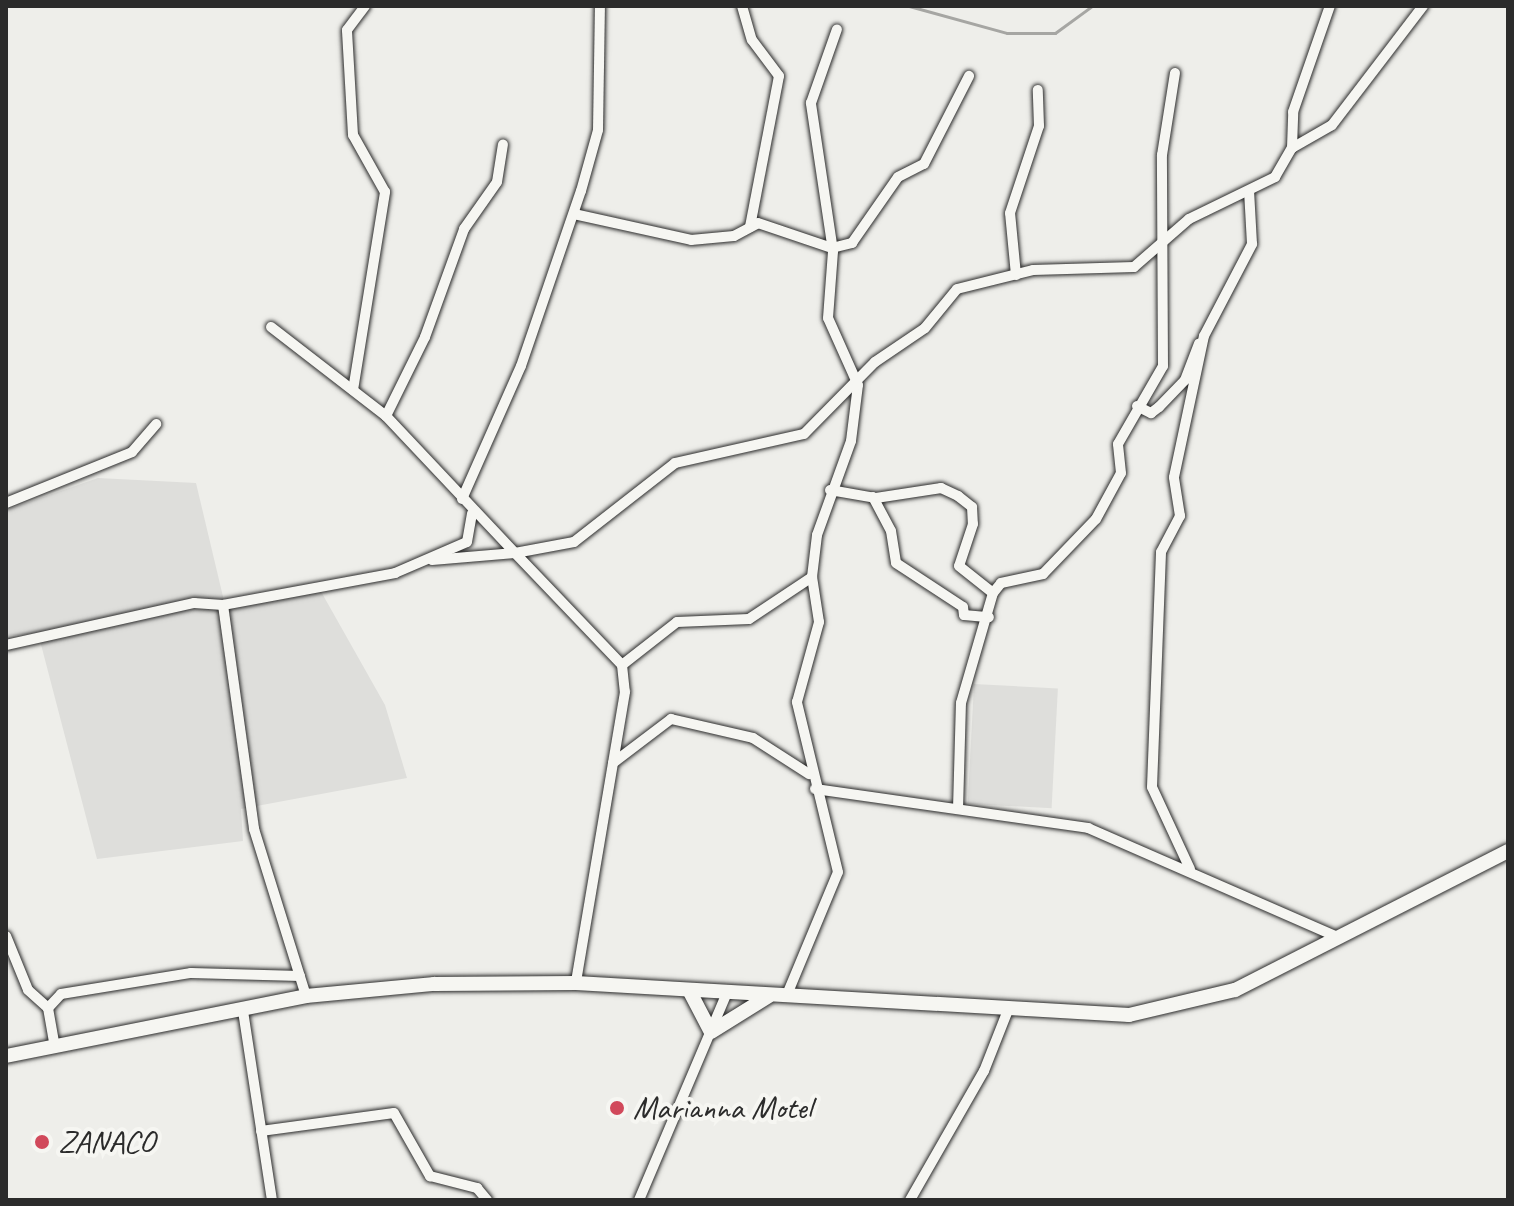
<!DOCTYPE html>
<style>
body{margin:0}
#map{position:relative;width:1514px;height:1206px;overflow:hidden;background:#eeeeea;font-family:Caveat,sans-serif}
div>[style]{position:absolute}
.built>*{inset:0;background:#dededb;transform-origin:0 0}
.stream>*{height:3px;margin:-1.5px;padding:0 1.5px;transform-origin:1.5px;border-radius:1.5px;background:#a6a6a3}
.roads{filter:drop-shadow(0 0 2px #2b2b2b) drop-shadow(0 0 2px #2b2b2b)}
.street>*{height:10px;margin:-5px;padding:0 5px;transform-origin:5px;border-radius:5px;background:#f6f6f2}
.secondary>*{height:14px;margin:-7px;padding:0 7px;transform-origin:7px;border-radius:7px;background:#f6f6f2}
.dots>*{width:22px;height:22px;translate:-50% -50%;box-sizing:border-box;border:4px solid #f6f6f2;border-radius:50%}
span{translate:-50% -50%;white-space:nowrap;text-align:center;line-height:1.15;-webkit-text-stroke:8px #f6f6f2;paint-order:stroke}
.poi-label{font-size:32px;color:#2b2b2b}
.left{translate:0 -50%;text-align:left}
.frame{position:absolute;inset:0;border:8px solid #2b2b2b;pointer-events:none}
</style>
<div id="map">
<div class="built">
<i style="clip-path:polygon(98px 478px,196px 483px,225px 605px,319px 588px,385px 705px,407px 778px,241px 809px,243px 841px,97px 859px,38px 633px,6px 636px,6px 510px)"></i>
<i style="left:974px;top:684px;width:84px;height:120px;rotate:3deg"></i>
</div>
<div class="stream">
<i style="left:909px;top:6px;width:102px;rotate:15.4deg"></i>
<i style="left:1007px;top:33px;width:48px"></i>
<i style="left:1055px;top:33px;width:46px;rotate:-36.1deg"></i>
</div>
<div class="roads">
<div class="street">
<i style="left:742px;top:6px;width:35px;rotate:74deg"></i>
<i style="left:752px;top:40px;width:45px;rotate:53.1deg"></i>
<i style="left:779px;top:76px;width:154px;rotate:100.9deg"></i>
<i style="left:1292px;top:148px;width:36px;rotate:-88deg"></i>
<i style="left:1293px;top:112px;width:112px;rotate:-70.8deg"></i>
<i style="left:574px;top:214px;width:120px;rotate:12.5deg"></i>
<i style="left:691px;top:240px;width:43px;rotate:-5.3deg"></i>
<i style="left:734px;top:236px;width:27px;rotate:-28deg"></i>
<i style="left:758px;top:223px;width:78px;rotate:18.7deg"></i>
<i style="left:832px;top:248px;width:21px;rotate:-14deg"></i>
<i style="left:852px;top:243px;width:80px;rotate:-55.1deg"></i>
<i style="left:898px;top:177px;width:29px;rotate:-27deg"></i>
<i style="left:924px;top:164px;width:99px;rotate:-62.9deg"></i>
<i style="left:1016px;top:275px;width:62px;rotate:-95.5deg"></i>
<i style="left:1010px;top:213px;width:92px;rotate:-71.6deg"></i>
<i style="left:1039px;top:126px;width:36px;rotate:-92deg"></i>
<i style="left:271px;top:327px;width:145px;rotate:37.7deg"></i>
<i style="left:386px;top:416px;width:188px;rotate:46.7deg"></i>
<i style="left:515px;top:553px;width:60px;rotate:-10.6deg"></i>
<i style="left:574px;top:542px;width:128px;rotate:-38deg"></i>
<i style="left:675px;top:463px;width:132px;rotate:-12.7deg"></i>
<i style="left:804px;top:434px;width:101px;rotate:-45.4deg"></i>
<i style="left:875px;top:362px;width:60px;rotate:-34.2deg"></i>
<i style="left:925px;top:328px;width:50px;rotate:-50.6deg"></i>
<i style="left:957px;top:289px;width:78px;rotate:-14deg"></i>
<i style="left:1033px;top:270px;width:101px;rotate:-1.7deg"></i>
<i style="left:1134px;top:267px;width:73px;rotate:-41.1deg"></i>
<i style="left:1189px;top:219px;width:96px;rotate:-26deg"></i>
<i style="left:1275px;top:177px;width:34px;rotate:-60deg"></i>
<i style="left:1292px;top:148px;width:46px;rotate:-29.9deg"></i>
<i style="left:1332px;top:125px;width:150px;rotate:-52.6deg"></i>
<i style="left:353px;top:390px;width:201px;rotate:-80.8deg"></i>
<i style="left:385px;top:192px;width:65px;rotate:-119.3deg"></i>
<i style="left:353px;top:135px;width:105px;rotate:-93.3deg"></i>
<i style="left:347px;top:30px;width:30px;rotate:-53deg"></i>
<i style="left:1137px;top:406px;width:16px;rotate:27deg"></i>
<i style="left:1151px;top:413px;width:10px;rotate:-37deg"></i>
<i style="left:1159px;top:407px;width:37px;rotate:-46deg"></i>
<i style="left:1185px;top:380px;width:39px;rotate:-69deg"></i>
<i style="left:386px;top:416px;width:88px;rotate:-63.7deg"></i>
<i style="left:425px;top:337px;width:115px;rotate:-70.1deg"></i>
<i style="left:464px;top:229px;width:57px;rotate:-54.9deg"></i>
<i style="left:497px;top:182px;width:38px;rotate:-81deg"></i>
<i style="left:830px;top:490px;width:47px;rotate:9.9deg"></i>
<i style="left:876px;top:498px;width:66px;rotate:-8.7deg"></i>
<i style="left:941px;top:488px;width:19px;rotate:25deg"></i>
<i style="left:958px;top:496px;width:18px;rotate:38deg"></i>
<i style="left:972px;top:507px;width:17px;rotate:87deg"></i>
<i style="left:973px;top:524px;width:44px;rotate:108.4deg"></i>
<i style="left:959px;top:566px;width:43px;rotate:38.5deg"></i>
<i style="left:873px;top:497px;width:38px;rotate:62deg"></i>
<i style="left:891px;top:531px;width:32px;rotate:81deg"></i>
<i style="left:896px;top:563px;width:80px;rotate:33.3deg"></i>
<i style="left:963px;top:607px;width:8px;rotate:83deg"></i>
<i style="left:964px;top:615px;width:25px;rotate:5deg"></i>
<i style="left:462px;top:499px;width:145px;rotate:-66.1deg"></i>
<i style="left:521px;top:366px;width:185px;rotate:-71.1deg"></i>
<i style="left:581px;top:191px;width:63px;rotate:-74.4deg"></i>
<i style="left:598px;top:130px;width:124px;rotate:-89.1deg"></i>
<i style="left:6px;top:503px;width:136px;rotate:-22deg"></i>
<i style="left:132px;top:452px;width:37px;rotate:-49deg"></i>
<i style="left:432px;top:560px;width:83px;rotate:-4.8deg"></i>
<i style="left:515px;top:553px;width:155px;rotate:46.3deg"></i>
<i style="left:622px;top:665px;width:27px;rotate:84deg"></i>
<i style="left:625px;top:692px;width:295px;rotate:99.6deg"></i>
<i style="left:223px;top:605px;width:226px;rotate:82.1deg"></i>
<i style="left:254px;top:829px;width:175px;rotate:72.7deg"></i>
<i style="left:6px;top:645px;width:193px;rotate:-12.6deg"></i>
<i style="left:194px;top:603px;width:29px;rotate:4deg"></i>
<i style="left:223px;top:605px;width:175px;rotate:-10.5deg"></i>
<i style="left:395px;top:573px;width:78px;rotate:-23.3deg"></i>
<i style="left:467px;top:542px;width:29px;rotate:-80deg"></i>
<i style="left:622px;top:665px;width:70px;rotate:-38deg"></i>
<i style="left:677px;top:622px;width:72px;rotate:-2.4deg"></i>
<i style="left:749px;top:619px;width:76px;rotate:-33.7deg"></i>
<i style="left:613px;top:763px;width:73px;rotate:-37.2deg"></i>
<i style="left:671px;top:719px;width:84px;rotate:13deg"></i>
<i style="left:753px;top:738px;width:67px;rotate:32.7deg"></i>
<i style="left:815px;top:789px;width:276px;rotate:8.1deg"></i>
<i style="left:1088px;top:828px;width:275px;rotate:23.6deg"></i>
<i style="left:958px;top:809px;width:106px;rotate:-88.4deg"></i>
<i style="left:961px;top:703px;width:115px;rotate:-73.8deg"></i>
<i style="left:993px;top:593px;width:13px;rotate:-51deg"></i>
<i style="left:1001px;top:583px;width:43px;rotate:-12.1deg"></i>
<i style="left:1043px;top:574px;width:76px;rotate:-46.1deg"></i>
<i style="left:1096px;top:519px;width:52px;rotate:-61.5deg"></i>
<i style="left:1121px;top:473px;width:29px;rotate:-96deg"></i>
<i style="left:1118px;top:444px;width:90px;rotate:-60deg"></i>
<i style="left:1163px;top:366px;width:211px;rotate:-90.3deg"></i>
<i style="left:1162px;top:155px;width:83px;rotate:-81deg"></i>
<i style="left:1190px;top:869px;width:90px;rotate:-114.9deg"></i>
<i style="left:1152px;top:787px;width:235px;rotate:-87.8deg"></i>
<i style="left:1161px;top:552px;width:41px;rotate:-62.2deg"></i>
<i style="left:1180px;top:516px;width:39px;rotate:-99deg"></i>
<i style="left:1174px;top:477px;width:144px;rotate:-78deg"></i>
<i style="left:1204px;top:336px;width:104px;rotate:-62.4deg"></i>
<i style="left:1252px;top:244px;width:53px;rotate:-93.2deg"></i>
<i style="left:6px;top:936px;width:58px;rotate:67.8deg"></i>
<i style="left:28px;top:990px;width:27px;rotate:42deg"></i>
<i style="left:48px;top:1008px;width:39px;rotate:80deg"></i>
<i style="left:786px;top:997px;width:135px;rotate:-67.4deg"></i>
<i style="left:838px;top:872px;width:175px;rotate:-103.6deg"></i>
<i style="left:797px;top:702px;width:83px;rotate:-74.6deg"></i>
<i style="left:819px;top:622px;width:46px;rotate:-98.8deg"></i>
<i style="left:812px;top:577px;width:42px;rotate:-83.2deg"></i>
<i style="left:817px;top:535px;width:100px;rotate:-70.1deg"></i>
<i style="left:851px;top:441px;width:56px;rotate:-82.9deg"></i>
<i style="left:858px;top:385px;width:73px;rotate:-114.1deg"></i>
<i style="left:828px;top:318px;width:67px;rotate:-85.7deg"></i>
<i style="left:833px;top:251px;width:150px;rotate:-98.5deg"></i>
<i style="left:811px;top:103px;width:78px;rotate:-70.6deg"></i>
<i style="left:48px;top:1008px;width:19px;rotate:-47deg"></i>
<i style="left:61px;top:994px;width:132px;rotate:-9.2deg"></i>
<i style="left:191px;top:973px;width:109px;rotate:1.6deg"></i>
<i style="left:243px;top:1011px;width:191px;rotate:81.3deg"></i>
<i style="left:261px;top:1131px;width:134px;rotate:-7.7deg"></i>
<i style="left:394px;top:1113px;width:73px;rotate:60.3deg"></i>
<i style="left:430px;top:1176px;width:49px;rotate:14.3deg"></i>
<i style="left:477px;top:1188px;width:16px;rotate:50deg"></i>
<i style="left:639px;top:1200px;width:225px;rotate:-67deg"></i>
<i style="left:910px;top:1200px;width:149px;rotate:-60.2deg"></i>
<i style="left:984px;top:1071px;width:66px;rotate:-68.5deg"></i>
</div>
<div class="secondary">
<i style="left:689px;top:990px;width:47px;rotate:62.4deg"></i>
<i style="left:711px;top:1032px;width:68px;rotate:-31.8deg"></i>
<i style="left:6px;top:1056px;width:306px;rotate:-11.3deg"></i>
<i style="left:306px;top:996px;width:129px;rotate:-5.4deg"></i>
<i style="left:434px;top:984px;width:142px;rotate:-0.4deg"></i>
<i style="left:576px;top:983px;width:554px;rotate:3.31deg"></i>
<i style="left:1129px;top:1015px;width:109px;rotate:-13.3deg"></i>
<i style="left:1235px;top:990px;width:306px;rotate:-27deg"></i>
</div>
</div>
<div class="dots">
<i style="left:617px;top:1108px;background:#d1495b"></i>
<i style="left:42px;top:1142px;background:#d1495b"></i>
</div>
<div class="poi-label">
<span class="left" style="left:633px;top:1108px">Marianna Motel</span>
<span class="left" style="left:58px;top:1142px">ZANACO</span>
</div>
<div class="frame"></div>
</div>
